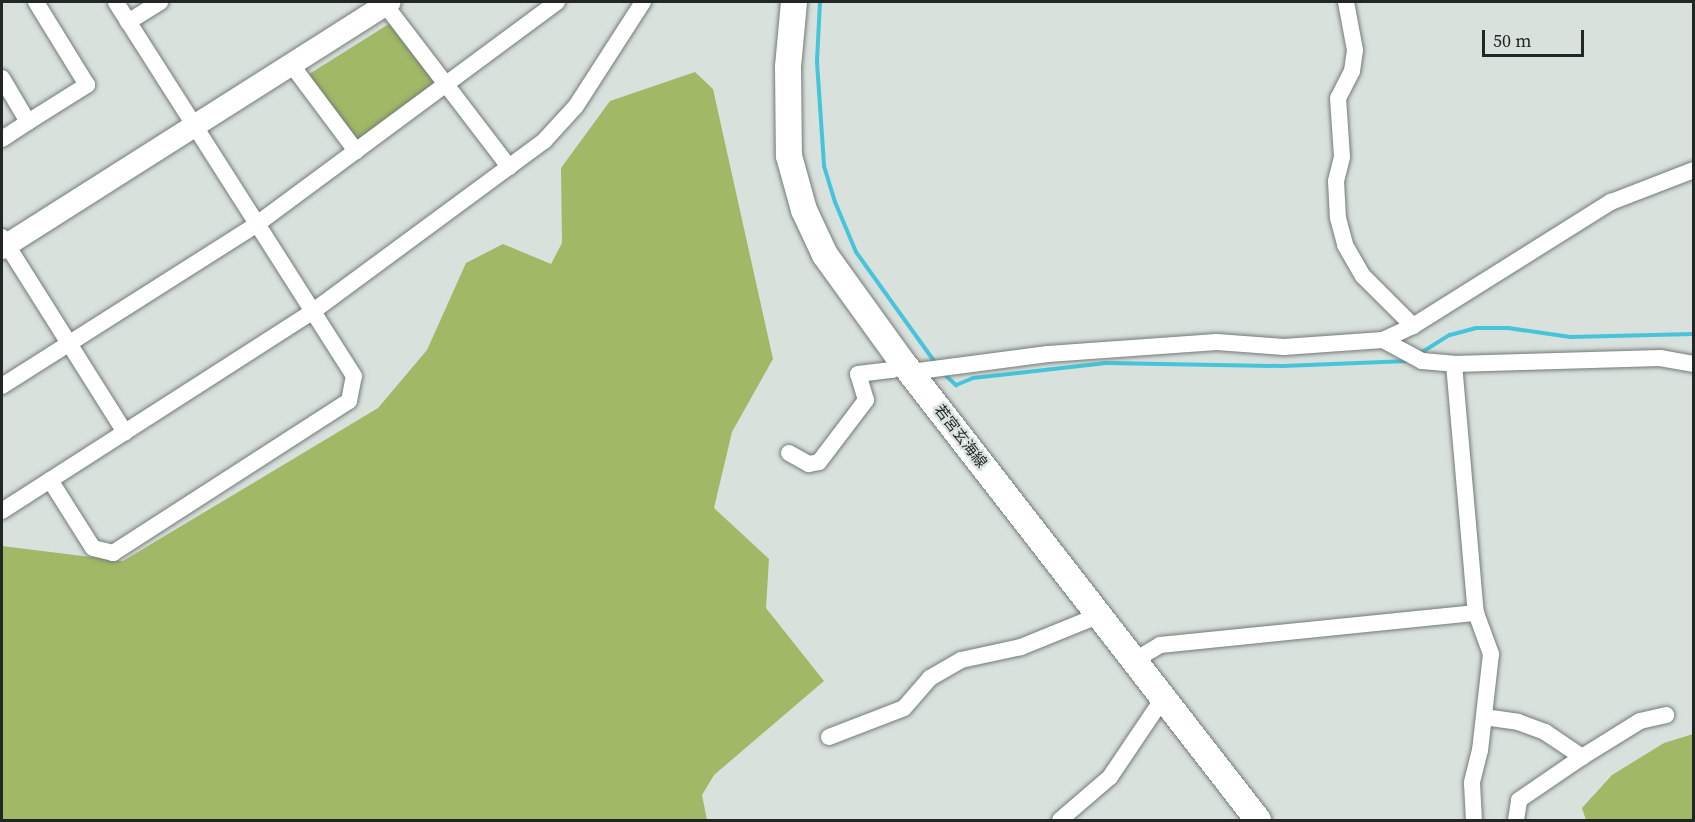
<!DOCTYPE html>
<meta charset="utf-8">
<style>
body{margin:0}
#map{position:relative;width:1695px;height:822px;overflow:hidden;background:#d9e1dd;font-family:"Source Serif 4","Noto Sans JP",serif}
div>[style]{position:absolute}
.green>*{inset:0;background:#a1b966}
.stream>*{height:4px;margin:-2px;padding:0 2px;transform-origin:2px;border-radius:2px;background:#46c4d9}
.roads{filter:drop-shadow(0 0 2px #737b77) drop-shadow(0 0 2px #737b77)}
.street>*{height:16px;margin:-8px;padding:0 8px;transform-origin:8px;border-radius:8px;background:#fff}
.secondary>*{height:22px;margin:-11px;padding:0 11px;transform-origin:11px;border-radius:11px;background:#fff}
.primary>*{height:26px;margin:-13px;padding:0 13px;transform-origin:13px;border-radius:13px;background:#fff}
span{translate:-50% -50%;white-space:nowrap;text-align:center;line-height:1.15;-webkit-text-stroke:4.5px #d9e1dd;paint-order:stroke}
.street-label{font-size:15px;color:#222624}
.frame{position:absolute;inset:0;border:3px solid #222624;pointer-events:none}
.scale{position:absolute;left:1482px;top:30px;width:102px;height:27px;box-sizing:border-box;border:3px solid #222624;border-top:0;padding-left:8px;font-size:18px;line-height:21px;white-space:nowrap;color:#222624;-webkit-text-stroke:4px #d9e1dd;paint-order:stroke}
</style>
<div id="map">
<div class="green">
<i style="clip-path:polygon(392px 22px,435px 81px,433px 87px,359px 141px,352px 139px,306px 76px)"></i>
<i style="clip-path:polygon(695px 72px,713px 89px,773px 359px,732px 432px,714px 508px,769px 559px,766px 608px,824px 681px,714px 775px,702px 795px,707px 820px,2px 820px,2px 546px,123px 561px,378px 408px,427px 350px,466px 263px,503px 244px,551px 264px,562px 243px,561px 168px,610px 101px)"></i>
<i style="clip-path:polygon(1693px 734px,1693px 820px,1586px 820px,1582px 808px,1612px 775px,1664px 743px)"></i>
</div>
<div class="stream">
<i style="left:820px;top:2px;width:60px;rotate:92.9deg"></i>
<i style="left:817px;top:62px;width:104px;rotate:86.1deg"></i>
<i style="left:824px;top:166px;width:38px;rotate:73deg"></i>
<i style="left:835px;top:202px;width:54px;rotate:67.2deg"></i>
<i style="left:856px;top:252px;width:139px;rotate:54.4deg"></i>
<i style="left:1419px;top:354px;width:36px;rotate:-32deg"></i>
<i style="left:1450px;top:335px;width:27px;rotate:-15deg"></i>
<i style="left:1476px;top:328px;width:32px"></i>
<i style="left:1508px;top:328px;width:63px;rotate:8.3deg"></i>
<i style="left:1570px;top:337px;width:124px;rotate:-1.4deg"></i>
<i style="left:943px;top:373px;width:18px;rotate:43deg"></i>
<i style="left:956px;top:385px;width:18px;rotate:-22deg"></i>
<i style="left:973px;top:378px;width:134px;rotate:-6.4deg"></i>
<i style="left:1106px;top:363px;width:177px;rotate:1deg"></i>
<i style="left:1283px;top:366px;width:125px;rotate:-2.3deg"></i>
</div>
<div class="roads">
<div class="street">
<i style="left:383px;top:2px;width:208px;rotate:52.6deg"></i>
<i style="left:1346px;top:2px;width:49px;rotate:79.4deg"></i>
<i style="left:1355px;top:50px;width:21px;rotate:98deg"></i>
<i style="left:1352px;top:71px;width:30px;rotate:117deg"></i>
<i style="left:1338px;top:98px;width:59px;rotate:86.1deg"></i>
<i style="left:1342px;top:157px;width:25px;rotate:104deg"></i>
<i style="left:1336px;top:181px;width:37px;rotate:87deg"></i>
<i style="left:1338px;top:218px;width:28px;rotate:75deg"></i>
<i style="left:1345px;top:245px;width:36px;rotate:60deg"></i>
<i style="left:1363px;top:276px;width:71px;rotate:45deg"></i>
<i style="left:128px;top:22px;width:38px;rotate:-32deg"></i>
<i style="left:291px;top:64px;width:109px;rotate:53.2deg"></i>
<i style="left:2px;top:78px;width:51px;rotate:59.4deg"></i>
<i style="left:28px;top:122px;width:70px;rotate:-32.1deg"></i>
<i style="left:87px;top:85px;width:97px;rotate:-121.6deg"></i>
<i style="left:2px;top:139px;width:31px;rotate:-33deg"></i>
<i style="left:2px;top:237px;width:231px;rotate:57.8deg"></i>
<i style="left:1383px;top:340px;width:44px;rotate:28.3deg"></i>
<i style="left:1422px;top:361px;width:32px;rotate:5deg"></i>
<i style="left:1454px;top:364px;width:206px;rotate:-1.7deg"></i>
<i style="left:1660px;top:358px;width:35px;rotate:10deg"></i>
<i style="left:1454px;top:364px;width:250px;rotate:85deg"></i>
<i style="left:1476px;top:613px;width:44px;rotate:69.9deg"></i>
<i style="left:1491px;top:654px;width:97px;rotate:96.5deg"></i>
<i style="left:1480px;top:750px;width:34px;rotate:104deg"></i>
<i style="left:1472px;top:783px;width:37px;rotate:87deg"></i>
<i style="left:911px;top:372px;width:138px;rotate:-7.5deg"></i>
<i style="left:1048px;top:354px;width:169px;rotate:-4.1deg"></i>
<i style="left:1217px;top:342px;width:67px;rotate:4.3deg"></i>
<i style="left:1284px;top:347px;width:99px;rotate:-4deg"></i>
<i style="left:1383px;top:340px;width:33px;rotate:-25deg"></i>
<i style="left:1413px;top:326px;width:234px;rotate:-32.1deg"></i>
<i style="left:1611px;top:202px;width:89px;rotate:-21.1deg"></i>
<i style="left:2px;top:386px;width:302px;rotate:-32.4deg"></i>
<i style="left:257px;top:224px;width:373px;rotate:-36.5deg"></i>
<i style="left:789px;top:453px;width:23px;rotate:29deg"></i>
<i style="left:809px;top:464px;width:10px;rotate:-11deg"></i>
<i style="left:819px;top:462px;width:78px;rotate:-52.8deg"></i>
<i style="left:866px;top:400px;width:27px;rotate:-107deg"></i>
<i style="left:858px;top:374px;width:34px;rotate:-7deg"></i>
<i style="left:892px;top:370px;width:13px;rotate:-32deg"></i>
<i style="left:50px;top:480px;width:80px;rotate:57.7deg"></i>
<i style="left:93px;top:548px;width:21px;rotate:14deg"></i>
<i style="left:113px;top:553px;width:281px;rotate:-32.8deg"></i>
<i style="left:349px;top:401px;width:25px;rotate:-79deg"></i>
<i style="left:354px;top:376px;width:443px;rotate:-122.5deg"></i>
<i style="left:2px;top:511px;width:368px;rotate:-32.7deg"></i>
<i style="left:312px;top:312px;width:288px;rotate:-36.4deg"></i>
<i style="left:544px;top:141px;width:47px;rotate:-47.6deg"></i>
<i style="left:576px;top:106px;width:124px;rotate:-57.2deg"></i>
<i style="left:1135px;top:660px;width:29px;rotate:-31deg"></i>
<i style="left:1160px;top:645px;width:318px;rotate:-5.8deg"></i>
<i style="left:1484px;top:717px;width:34px;rotate:8deg"></i>
<i style="left:1518px;top:722px;width:29px;rotate:20deg"></i>
<i style="left:1545px;top:732px;width:45px;rotate:34deg"></i>
<i style="left:1582px;top:757px;width:68px;rotate:-31.8deg"></i>
<i style="left:1640px;top:721px;width:27px;rotate:-13deg"></i>
<i style="left:829px;top:737px;width:80px;rotate:-21.1deg"></i>
<i style="left:904px;top:708px;width:40px;rotate:-49deg"></i>
<i style="left:930px;top:678px;width:36px;rotate:-30deg"></i>
<i style="left:961px;top:660px;width:61px;rotate:-12.2deg"></i>
<i style="left:1021px;top:647px;width:85px;rotate:-22.1deg"></i>
<i style="left:1060px;top:820px;width:66px;rotate:-40.7deg"></i>
<i style="left:1110px;top:777px;width:97px;rotate:-56deg"></i>
<i style="left:1516px;top:820px;width:20px;rotate:-81deg"></i>
<i style="left:1519px;top:800px;width:76px;rotate:-34.3deg"></i>
</div>
<div class="secondary">
<i style="left:2px;top:248px;width:459px;rotate:-32.4deg"></i>
</div>
<div class="primary">
<i style="left:794px;top:2px;width:65px;rotate:95.3deg"></i>
<i style="left:788px;top:67px;width:89px;rotate:89.4deg"></i>
<i style="left:789px;top:156px;width:56px;rotate:74.5deg"></i>
<i style="left:804px;top:210px;width:50px;rotate:65deg"></i>
<i style="left:825px;top:255px;width:133px;rotate:54.2deg"></i>
<i style="left:903px;top:363px;width:579px;rotate:52.16deg"></i>
</div>
</div>
<div class="street-label">
<span style="left:961px;top:436px;rotate:52deg">若宮玄海線</span>
</div>
<div class="frame"></div>
<div class="scale">50 m</div>
</div>
